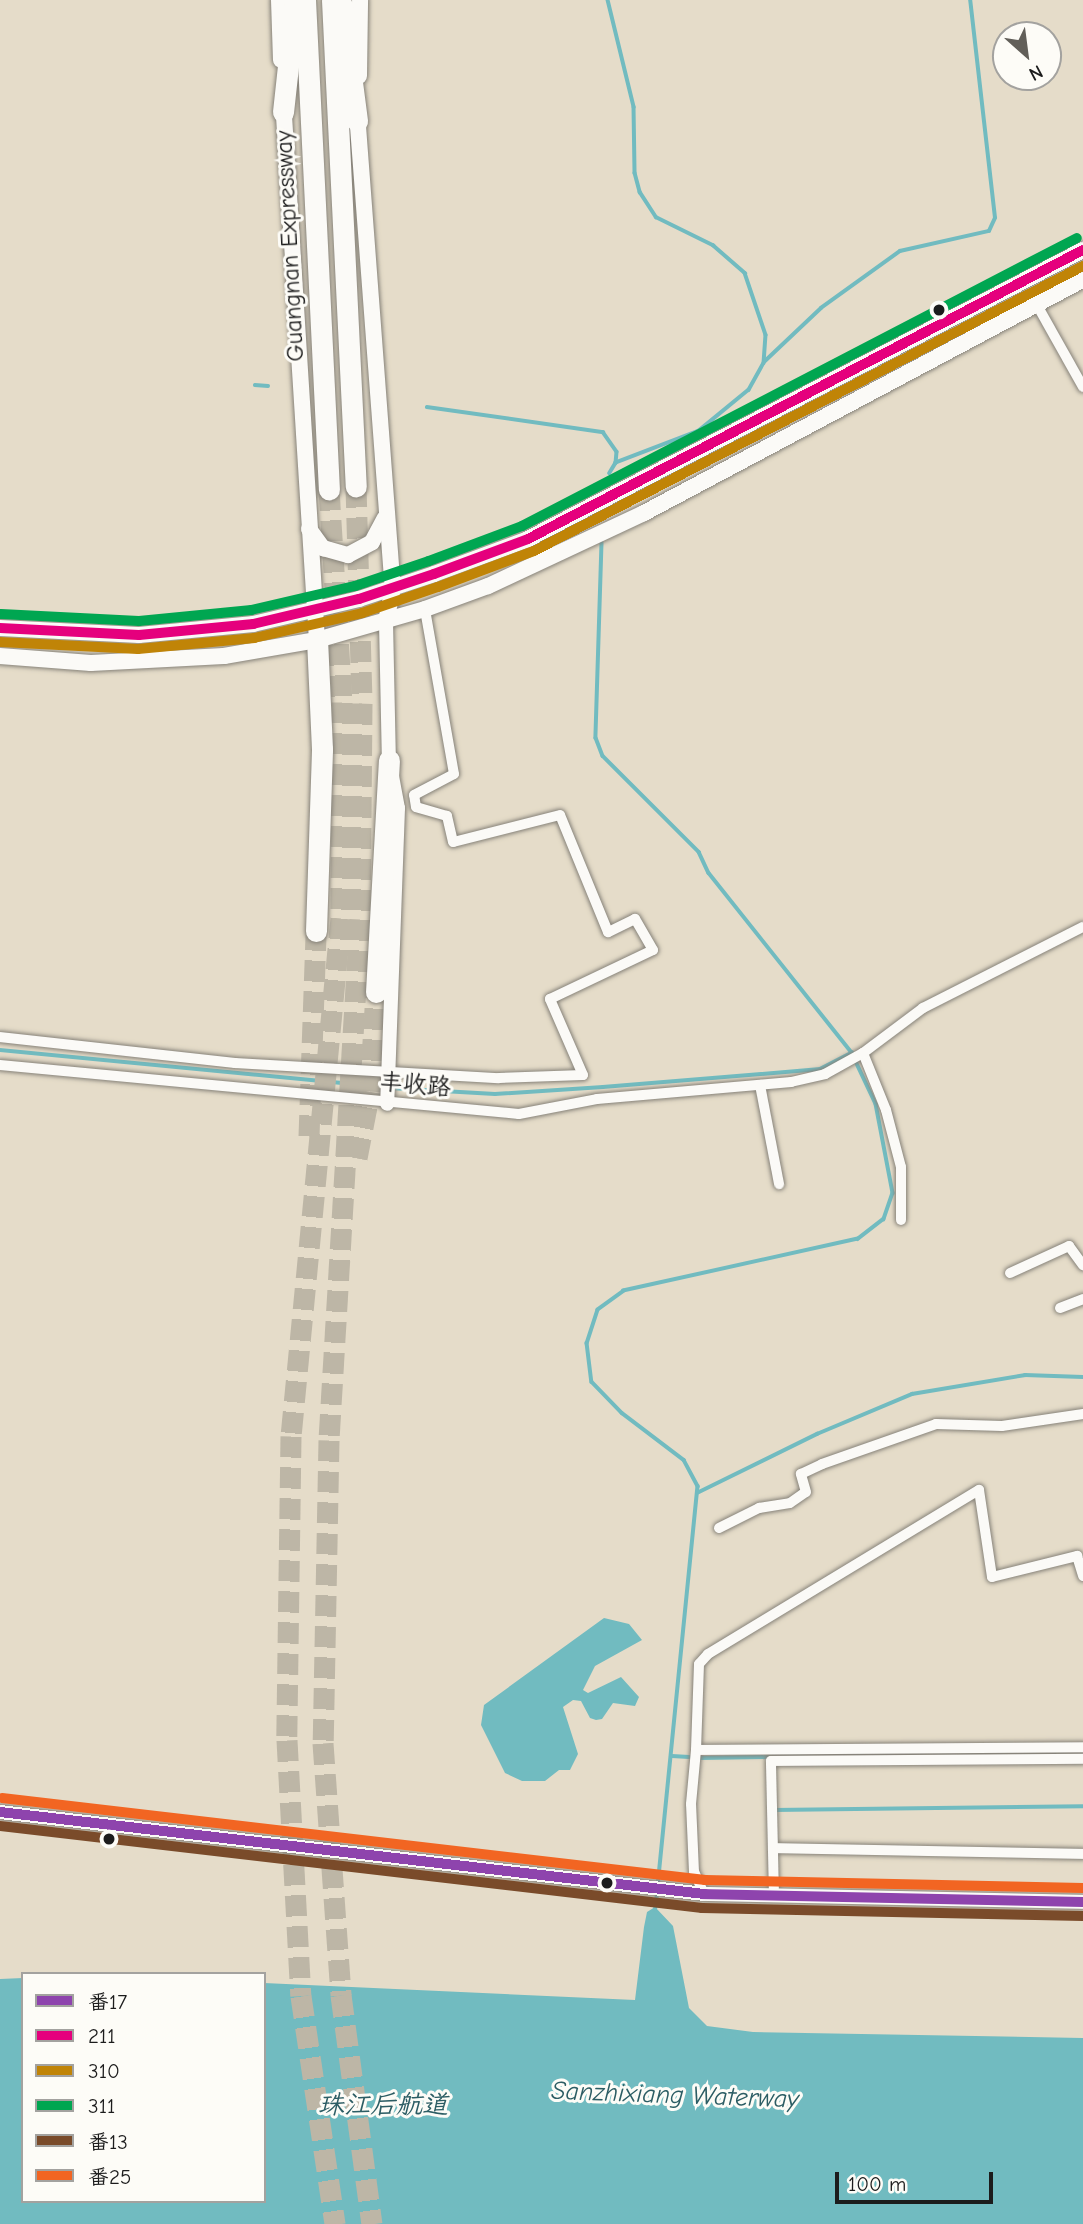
<!DOCTYPE html>
<meta charset="utf-8">
<style>
body{margin:0}
#map{position:relative;width:1083px;height:2224px;overflow:hidden;background:#e5dcc9;font-family:"Comic Neue","LXGW WenKai TC",sans-serif}
div>[style]{position:absolute}
.water>*{inset:0;background:#71bbc0}
.stream>*{height:3.5px;margin:-1.75px;padding:0 1.75px;transform-origin:1.75px;border-radius:1.75px;background:#71bbc0}
.motorway-tunnel>*{height:21px;margin-top:-10.5px;transform-origin:0;background:repeating-linear-gradient(90deg,#bdb6a6 0 21px,transparent 0 31px)}
.roads{filter:drop-shadow(0 0 2px #868279) drop-shadow(0 0 2px #868279)}
.minor>*{height:10px;margin:-5px;padding:0 5px;transform-origin:5px;border-radius:5px;background:#fbfaf7}
.tertiary>*{height:14px;margin:-7px;padding:0 7px;transform-origin:7px;border-radius:7px;background:#fbfaf7}
.secondary>*{height:16px;margin:-8px;padding:0 8px;transform-origin:8px;border-radius:8px;background:#fbfaf7}
.motorway>*{height:21px;margin:-10.5px;padding:0 10.5px;transform-origin:10.5px;border-radius:10.5px;background:#fbfaf7}
.bus-1>*{height:10px;margin:-5px;padding:0 5px;transform-origin:5px;border-radius:5px;background:#8e44ad}
.bus-2>*{height:10px;margin:-5px;padding:0 5px;transform-origin:5px;border-radius:5px;background:#e5007d}
.bus-3>*{height:10px;margin:-5px;padding:0 5px;transform-origin:5px;border-radius:5px;background:#c08407}
.bus-4>*{height:10px;margin:-5px;padding:0 5px;transform-origin:5px;border-radius:5px;background:#00a651}
.bus-5>*{height:10px;margin:-5px;padding:0 5px;transform-origin:5px;border-radius:5px;background:#7a4b2a}
.bus-6>*{height:10px;margin:-5px;padding:0 5px;transform-origin:5px;border-radius:5px;background:#f26522}
.dots>*{width:19px;height:19px;translate:-50% -50%;box-sizing:border-box;border:4px solid #fdfcf7;border-radius:50%}
span{translate:-50% -50%;white-space:nowrap;text-align:center;line-height:1.15;-webkit-text-stroke:6px #fdfcf7;paint-order:stroke}
.street-label{font-size:24px;color:#1c1c1c}
.water-label{font-size:26px;color:#2c5d64;font-style:italic}
.legend{position:absolute;left:21px;top:1972px;width:245px;height:231px;box-sizing:border-box;background:#fdfcf7;border:2px solid #a3a29f;margin:0;padding:9px 12px;list-style:none;font-size:21px;color:#1c1c1c}
.legend li{display:flex;align-items:center;gap:14px;height:35px}
.legend b{width:35px;border:2px solid #a3a29f}
.north{position:absolute;left:992px;top:21px;width:70px;height:70px;box-sizing:border-box;background:#fdfcf7;border:2px solid #a3a29f;border-radius:50%;rotate:152deg;font-size:19px;font-weight:700;line-height:28px;text-align:center;color:#1c1c1c}
.north::after{content:'';display:block;margin:auto;width:24px;height:32px;background:#625f59;clip-path:polygon(50% 0,100% 100%,50% 72%,0 100%)}
.scale{position:absolute;left:835px;top:2172px;width:158px;height:32px;box-sizing:border-box;border:4px solid #1c1c1c;border-top:0;padding-left:9px;font-size:21px;line-height:24px;white-space:nowrap;color:#1c1c1c;-webkit-text-stroke:5px #fdfcf7;paint-order:stroke}
</style>
<div id="map">
<div class="water">
<i style="clip-path:polygon(604px 1618px,629px 1624px,642px 1640px,595px 1666px,583px 1690px,588px 1693px,621px 1677px,639px 1697px,635px 1706px,613px 1703px,602px 1719px,596px 1720px,590px 1718px,581px 1701px,573px 1700px,563px 1707px,578px 1754px,570px 1770px,559px 1770px,545px 1781px,522px 1781px,505px 1773px,481px 1725px,484px 1705px)"></i>
<i style="clip-path:polygon(655px 1907px,673px 1926px,689px 2008px,707px 2026px,753px 2032px,1083px 2038px,1083px 2224px,0 2224px,0 1979px,23px 1978px,23px 2201px,264px 2201px,264px 1983px,635px 2000px,644px 1927px,647px 1912px)"></i>
</div>
<div class="stream">
<i style="left:608px;top:0;width:110px;rotate:76.3deg"></i>
<i style="left:634px;top:107px;width:66px;rotate:89.1deg"></i>
<i style="left:635px;top:173px;width:20px;rotate:75deg"></i>
<i style="left:640px;top:192px;width:30px;rotate:57deg"></i>
<i style="left:656px;top:217px;width:64px;rotate:26.2deg"></i>
<i style="left:713px;top:245px;width:43px;rotate:41.2deg"></i>
<i style="left:745px;top:273px;width:65px;rotate:71.3deg"></i>
<i style="left:766px;top:335px;width:28px;rotate:94deg"></i>
<i style="left:764px;top:363px;width:31px;rotate:119deg"></i>
<i style="left:749px;top:390px;width:65px;rotate:140.6deg"></i>
<i style="left:699px;top:431px;width:89px;rotate:158.9deg"></i>
<i style="left:616px;top:463px;width:12px;rotate:121deg"></i>
<i style="left:765px;top:361px;width:77px;rotate:-43.4deg"></i>
<i style="left:821px;top:308px;width:97px;rotate:-35.8deg"></i>
<i style="left:900px;top:251px;width:91px;rotate:-12.7deg"></i>
<i style="left:989px;top:231px;width:14px;rotate:-65deg"></i>
<i style="left:995px;top:218px;width:219px;rotate:-96.5deg"></i>
<i style="left:255px;top:385px;width:13px;rotate:4deg"></i>
<i style="left:427px;top:407px;width:178px;rotate:8.1deg"></i>
<i style="left:603px;top:432px;width:24px;rotate:55deg"></i>
<i style="left:617px;top:452px;width:11px;rotate:95deg"></i>
<i style="left:602px;top:543px;width:195px;rotate:91.8deg"></i>
<i style="left:596px;top:738px;width:19px;rotate:69deg"></i>
<i style="left:603px;top:756px;width:136px;rotate:45deg"></i>
<i style="left:699px;top:852px;width:23px;rotate:65deg"></i>
<i style="left:709px;top:873px;width:230px;rotate:51.5deg"></i>
<i style="left:852px;top:1053px;width:56px;rotate:64.8deg"></i>
<i style="left:876px;top:1104px;width:91px;rotate:79.2deg"></i>
<i style="left:893px;top:1193px;width:28px;rotate:109deg"></i>
<i style="left:884px;top:1219px;width:33px;rotate:142deg"></i>
<i style="left:858px;top:1239px;width:240px;rotate:167.5deg"></i>
<i style="left:624px;top:1291px;width:32px;rotate:144deg"></i>
<i style="left:598px;top:1310px;width:35px;rotate:108deg"></i>
<i style="left:587px;top:1343px;width:39px;rotate:83deg"></i>
<i style="left:592px;top:1382px;width:43px;rotate:45.9deg"></i>
<i style="left:622px;top:1413px;width:78px;rotate:37.2deg"></i>
<i style="left:684px;top:1460px;width:30px;rotate:62deg"></i>
<i style="left:698px;top:1486px;width:402px;rotate:95.7deg"></i>
<i style="left:0;top:1050px;width:385px;rotate:5.5deg"></i>
<i style="left:390px;top:1088px;width:105px;rotate:3.3deg"></i>
<i style="left:495px;top:1094px;width:108px;rotate:-3.7deg"></i>
<i style="left:603px;top:1087px;width:218px;rotate:-4.7deg"></i>
<i style="left:820px;top:1069px;width:36px;rotate:-27deg"></i>
<i style="left:697px;top:1493px;width:134px;rotate:-26.2deg"></i>
<i style="left:817px;top:1434px;width:103px;rotate:-22.8deg"></i>
<i style="left:912px;top:1394px;width:115px;rotate:-9.5deg"></i>
<i style="left:1025px;top:1375px;width:58px;rotate:2deg"></i>
<i style="left:672px;top:1756px;width:17px;rotate:3deg"></i>
<i style="left:700px;top:1758px;width:69px;rotate:-0.8deg"></i>
<i style="left:774px;top:1810px;width:309px;rotate:-0.7deg"></i>
<i style="left:655px;top:1910px;width:17px;rotate:-83deg"></i>
</div>
<div class="motorway-tunnel">
<i style="left:356px;top:486px;width:217px;rotate:88.4deg"></i>
<i style="left:362px;top:703px;width:216px;rotate:90.5deg"></i>
<i style="left:360px;top:919px;width:522px;rotate:93.41deg"></i>
<i style="left:329px;top:1440px;width:303px;rotate:91.1deg"></i>
<i style="left:323px;top:1743px;width:253px;rotate:85.9deg"></i>
<i style="left:341px;top:1995px;width:231px;rotate:82.3deg"></i>
<i style="left:329px;top:489px;width:213px;rotate:86.5deg"></i>
<i style="left:342px;top:702px;width:216px;rotate:90.3deg"></i>
<i style="left:341px;top:918px;width:520px;rotate:95.51deg"></i>
<i style="left:291px;top:1436px;width:304px;rotate:90.8deg"></i>
<i style="left:287px;top:1740px;width:256px;rotate:86.9deg"></i>
<i style="left:301px;top:1996px;width:231px;rotate:81.5deg"></i>
<i style="left:309px;top:1136px;width:205px;rotate:-88deg"></i>
<i style="left:357px;top:1158px;width:68px;rotate:-79deg"></i>
<i style="left:370px;top:1091px;width:99px;rotate:-86.5deg"></i>
</div>
<div class="roads">
<div class="minor">
<i style="left:1037px;top:305px;width:94px;rotate:60.7deg"></i>
<i style="left:0;top:1037px;width:236px;rotate:6.3deg"></i>
<i style="left:235px;top:1063px;width:264px;rotate:3.3deg"></i>
<i style="left:499px;top:1078px;width:84px;rotate:-2deg"></i>
<i style="left:583px;top:1075px;width:83px;rotate:-113.5deg"></i>
<i style="left:550px;top:999px;width:114px;rotate:-25.4deg"></i>
<i style="left:653px;top:950px;width:36px;rotate:-120deg"></i>
<i style="left:635px;top:919px;width:30px;rotate:154deg"></i>
<i style="left:608px;top:932px;width:126px;rotate:-112.3deg"></i>
<i style="left:560px;top:815px;width:110px;rotate:165.8deg"></i>
<i style="left:453px;top:842px;width:27px;rotate:-103deg"></i>
<i style="left:447px;top:816px;width:32px;rotate:-164deg"></i>
<i style="left:416px;top:807px;width:12px;rotate:-99deg"></i>
<i style="left:414px;top:795px;width:45px;rotate:-27.7deg"></i>
<i style="left:454px;top:774px;width:168px;rotate:-100deg"></i>
<i style="left:863px;top:1053px;width:61px;rotate:68deg"></i>
<i style="left:886px;top:1110px;width:59px;rotate:75.3deg"></i>
<i style="left:901px;top:1167px;width:53px;rotate:90deg"></i>
<i style="left:0;top:1065px;width:521px;rotate:5.39deg"></i>
<i style="left:519px;top:1114px;width:79px;rotate:-10.9deg"></i>
<i style="left:597px;top:1099px;width:195px;rotate:-5deg"></i>
<i style="left:791px;top:1082px;width:35px;rotate:-13deg"></i>
<i style="left:825px;top:1074px;width:43px;rotate:-28.9deg"></i>
<i style="left:863px;top:1053px;width:75px;rotate:-36.9deg"></i>
<i style="left:923px;top:1008px;width:179px;rotate:-26.9deg"></i>
<i style="left:760px;top:1085px;width:101px;rotate:79.1deg"></i>
<i style="left:1010px;top:1273px;width:65px;rotate:-24.6deg"></i>
<i style="left:1069px;top:1246px;width:24px;rotate:54deg"></i>
<i style="left:1060px;top:1308px;width:25px;rotate:-21deg"></i>
<i style="left:719px;top:1528px;width:45px;rotate:-26.6deg"></i>
<i style="left:759px;top:1508px;width:31px;rotate:-9deg"></i>
<i style="left:790px;top:1503px;width:19px;rotate:-35deg"></i>
<i style="left:806px;top:1492px;width:19px;rotate:-106deg"></i>
<i style="left:801px;top:1474px;width:23px;rotate:-25deg"></i>
<i style="left:822px;top:1464px;width:121px;rotate:-19.3deg"></i>
<i style="left:936px;top:1424px;width:66px;rotate:1.7deg"></i>
<i style="left:1002px;top:1426px;width:82px;rotate:-8.4deg"></i>
<i style="left:696px;top:1750px;width:86px;rotate:-88deg"></i>
<i style="left:699px;top:1664px;width:13px;rotate:-48deg"></i>
<i style="left:708px;top:1654px;width:317px;rotate:-31.2deg"></i>
<i style="left:979px;top:1490px;width:88px;rotate:81.5deg"></i>
<i style="left:992px;top:1577px;width:88px;rotate:-13.9deg"></i>
<i style="left:1077px;top:1556px;width:21px;rotate:73deg"></i>
<i style="left:773px;top:1848px;width:310px;rotate:1.1deg"></i>
<i style="left:704px;top:1894px;width:24px;rotate:-114deg"></i>
<i style="left:694px;top:1872px;width:68px;rotate:-92.5deg"></i>
<i style="left:691px;top:1804px;width:54px;rotate:-84.7deg"></i>
<i style="left:696px;top:1750px;width:387px;rotate:-0.4deg"></i>
<i style="left:774px;top:1896px;width:135px;rotate:-91.3deg"></i>
<i style="left:771px;top:1761px;width:312px;rotate:-0.4deg"></i>
</div>
<div class="tertiary">
<i style="left:386px;top:622px;width:138px;rotate:88.8deg"></i>
<i style="left:389px;top:760px;width:49px;rotate:79.4deg"></i>
<i style="left:398px;top:808px;width:296px;rotate:92.1deg"></i>
<i style="left:0;top:1812px;width:709px;rotate:6.64deg"></i>
<i style="left:704px;top:1894px;width:379px;rotate:1.2deg"></i>
</div>
<div class="secondary">
<i style="left:279px;top:0;width:60px;rotate:88.1deg"></i>
<i style="left:359px;top:76px;width:76px;rotate:-89.2deg"></i>
<i style="left:283px;top:100px;width:541px;rotate:86.4deg"></i>
<i style="left:357px;top:113px;width:476px;rotate:85.7deg"></i>
<i style="left:393px;top:588px;width:35px;rotate:102deg"></i>
<i style="left:309px;top:529px;width:24px;rotate:54deg"></i>
<i style="left:323px;top:548px;width:26px;rotate:16deg"></i>
<i style="left:348px;top:555px;width:27px;rotate:-28deg"></i>
<i style="left:372px;top:542px;width:27px;rotate:-62deg"></i>
<i style="left:0;top:628px;width:139px;rotate:2.9deg"></i>
<i style="left:139px;top:635px;width:115px;rotate:-5.5deg"></i>
<i style="left:253px;top:624px;width:109px;rotate:-13.3deg"></i>
<i style="left:359px;top:599px;width:79px;rotate:-18.4deg"></i>
<i style="left:434px;top:574px;width:100px;rotate:-20.4deg"></i>
<i style="left:528px;top:539px;width:626px;rotate:-27.51deg"></i>
<i style="left:0;top:656px;width:91px;rotate:4.4deg"></i>
<i style="left:91px;top:663px;width:133px;rotate:-3deg"></i>
<i style="left:224px;top:656px;width:94px;rotate:-9.8deg"></i>
<i style="left:317px;top:640px;width:112px;rotate:-16deg"></i>
<i style="left:425px;top:609px;width:67px;rotate:-20.1deg"></i>
<i style="left:488px;top:586px;width:172px;rotate:-25.1deg"></i>
<i style="left:644px;top:513px;width:497px;rotate:-28deg"></i>
</div>
<div class="motorway">
<i style="left:305px;top:0;width:490px;rotate:87.2deg"></i>
<i style="left:332px;top:0;width:487px;rotate:87.2deg"></i>
<i style="left:342px;top:5px;width:117px;rotate:82.6deg"></i>
<i style="left:283px;top:112px;width:111px;rotate:-83.8deg"></i>
<i style="left:316px;top:931px;width:182px;rotate:-88.1deg"></i>
<i style="left:322px;top:749px;width:109px;rotate:-92.6deg"></i>
<i style="left:376px;top:992px;width:232px;rotate:-86.8deg"></i>
</div>
</div>
<div class="bus-1">
<i style="left:0;top:1812px;width:709px;rotate:6.64deg"></i>
<i style="left:704px;top:1894px;width:379px;rotate:1.2deg"></i>
</div>
<div class="bus-2">
<i style="left:0;top:628px;width:139px;rotate:2.9deg"></i>
<i style="left:139px;top:635px;width:115px;rotate:-5.5deg"></i>
<i style="left:253px;top:624px;width:109px;rotate:-13.3deg"></i>
<i style="left:359px;top:599px;width:79px;rotate:-18.4deg"></i>
<i style="left:434px;top:574px;width:100px;rotate:-20.4deg"></i>
<i style="left:528px;top:539px;width:626px;rotate:-27.51deg"></i>
</div>
<div class="bus-3">
<i style="left:0;top:642px;width:138px;rotate:2.9deg"></i>
<i style="left:138px;top:649px;width:117px;rotate:-5.4deg"></i>
<i style="left:254px;top:638px;width:111px;rotate:-13deg"></i>
<i style="left:362px;top:613px;width:80px;rotate:-18.9deg"></i>
<i style="left:438px;top:587px;width:103px;rotate:-20.6deg"></i>
<i style="left:534px;top:551px;width:619px;rotate:-27.43deg"></i>
</div>
<div class="bus-4">
<i style="left:1px;top:614px;width:138px;rotate:2.9deg"></i>
<i style="left:139px;top:621px;width:113px;rotate:-5.6deg"></i>
<i style="left:251px;top:610px;width:107px;rotate:-13deg"></i>
<i style="left:355px;top:586px;width:78px;rotate:-18.7deg"></i>
<i style="left:429px;top:561px;width:99px;rotate:-20.6deg"></i>
<i style="left:522px;top:526px;width:625px;rotate:-27.43deg"></i>
</div>
<div class="bus-5">
<i style="left:0;top:1826px;width:707px;rotate:6.66deg"></i>
<i style="left:702px;top:1908px;width:381px;rotate:1.2deg"></i>
</div>
<div class="bus-6">
<i style="left:2px;top:1798px;width:708px;rotate:6.65deg"></i>
<i style="left:705px;top:1880px;width:378px;rotate:1.2deg"></i>
</div>
<div class="dots">
<i style="left:939px;top:310px;background:#1c1c1c"></i>
<i style="left:109px;top:1839px;background:#1c1c1c"></i>
<i style="left:607px;top:1883px;background:#1c1c1c"></i>
</div>
<div class="street-label">
<span style="left:290px;top:246px;rotate:-93deg">Guangnan Expressway</span>
<span style="left:415px;top:1085px;rotate:5deg">丰收路</span>
</div>
<div class="water-label">
<span style="left:675px;top:2096px;rotate:2deg">Sanzhixiang Waterway</span>
<span style="left:383px;top:2106px">珠江后航道</span>
</div>
<ul class="legend">
<li><b style="height:9px;background:#8e44ad"></b>番17</li>
<li><b style="height:9px;background:#e5007d"></b>211</li>
<li><b style="height:9px;background:#c08407"></b>310</li>
<li><b style="height:9px;background:#00a651"></b>311</li>
<li><b style="height:9px;background:#7a4b2a"></b>番13</li>
<li><b style="height:9px;background:#f26522"></b>番25</li>
</ul>
<div class="north">N</div>
<div class="scale">100 m</div>
</div>
